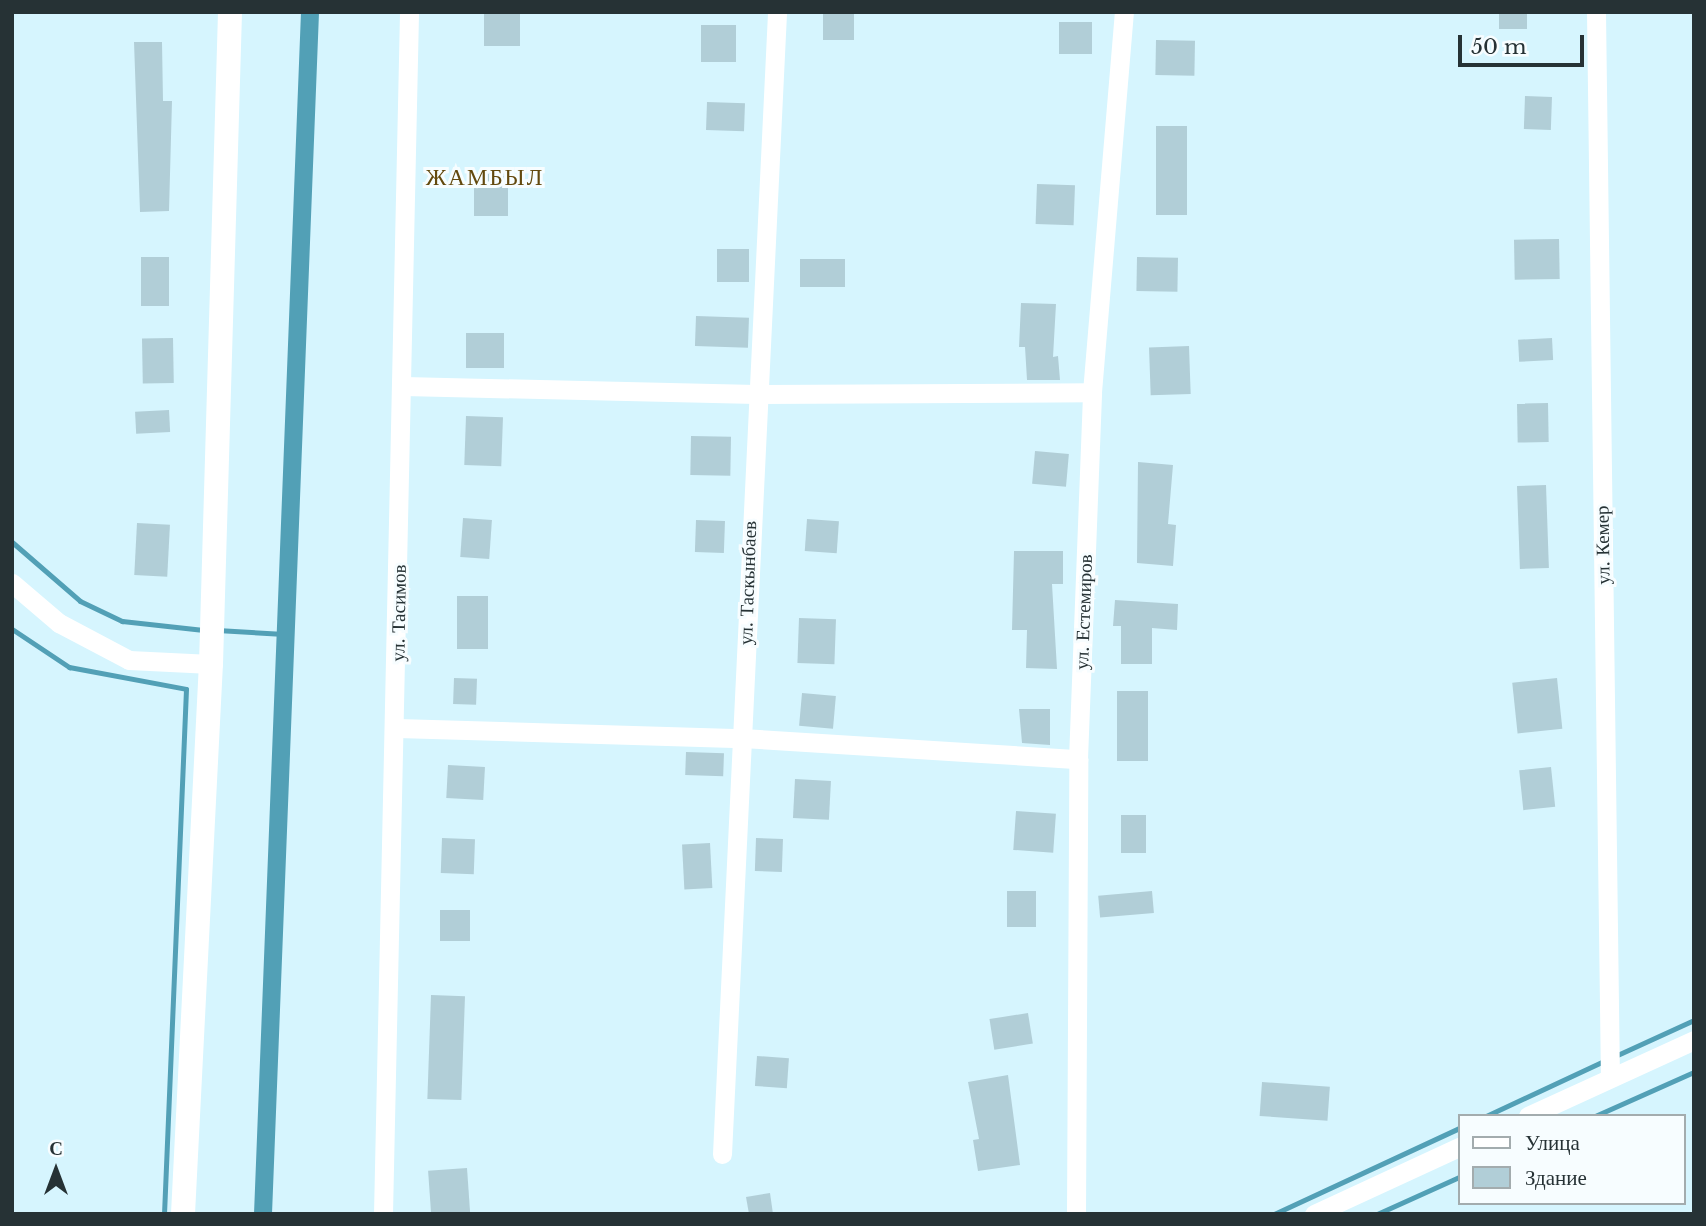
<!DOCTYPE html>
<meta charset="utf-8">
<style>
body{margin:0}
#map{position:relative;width:1706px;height:1226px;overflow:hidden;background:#d6f5fe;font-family:"Libre Baskerville",serif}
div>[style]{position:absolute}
.stream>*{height:5px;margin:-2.5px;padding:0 2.5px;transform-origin:2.5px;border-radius:2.5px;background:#52a0b6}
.canal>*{height:18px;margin:-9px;padding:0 9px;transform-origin:9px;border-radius:9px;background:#52a0b6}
.building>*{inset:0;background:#b1ced7;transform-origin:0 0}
.minor>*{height:19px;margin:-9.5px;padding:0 9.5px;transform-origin:9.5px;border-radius:9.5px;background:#fff}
.major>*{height:24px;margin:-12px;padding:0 12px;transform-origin:12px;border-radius:12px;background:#fff}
span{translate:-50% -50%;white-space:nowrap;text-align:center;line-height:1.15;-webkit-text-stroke:6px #f7fdff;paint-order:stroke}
.street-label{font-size:19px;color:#263235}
.quarter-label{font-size:23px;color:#63490e;letter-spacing:2px}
.frame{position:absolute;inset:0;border:14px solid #263235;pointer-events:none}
.legend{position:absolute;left:1458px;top:1114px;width:228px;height:91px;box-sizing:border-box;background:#f7fdff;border:2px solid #a3acae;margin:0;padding:9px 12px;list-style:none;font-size:21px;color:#263235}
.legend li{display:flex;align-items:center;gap:14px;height:35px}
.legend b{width:35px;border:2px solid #a3acae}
.north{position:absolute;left:21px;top:1135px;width:70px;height:70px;-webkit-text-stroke:5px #f7fdff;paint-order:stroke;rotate:0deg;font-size:19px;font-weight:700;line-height:28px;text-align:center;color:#263235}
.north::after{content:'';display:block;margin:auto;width:24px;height:32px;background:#263235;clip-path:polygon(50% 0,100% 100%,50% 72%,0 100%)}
.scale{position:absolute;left:1458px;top:35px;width:126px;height:32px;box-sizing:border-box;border:4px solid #263235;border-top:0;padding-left:9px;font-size:21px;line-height:24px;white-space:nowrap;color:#263235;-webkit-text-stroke:5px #f7fdff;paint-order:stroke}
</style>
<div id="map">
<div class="stream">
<i style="left:12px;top:542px;width:90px;rotate:40.9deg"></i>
<i style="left:80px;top:601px;width:47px;rotate:25.5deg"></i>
<i style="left:122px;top:621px;width:82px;rotate:6.3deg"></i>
<i style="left:12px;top:629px;width:69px;rotate:33.7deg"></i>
<i style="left:69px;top:667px;width:119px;rotate:10.6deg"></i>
<i style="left:186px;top:689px;width:525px;rotate:92.4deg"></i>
<i style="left:217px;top:630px;width:67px;rotate:3.4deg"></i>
<i style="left:1613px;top:1057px;width:89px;rotate:-24.6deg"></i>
<i style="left:1486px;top:1116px;width:130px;rotate:-25deg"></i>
<i style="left:1595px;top:1116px;width:108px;rotate:-24deg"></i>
<i style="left:1274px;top:1214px;width:204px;rotate:-24.9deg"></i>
<i style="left:1377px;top:1214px;width:90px;rotate:-24.3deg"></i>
</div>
<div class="canal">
<i style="left:263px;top:1214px;width:1203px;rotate:-87.76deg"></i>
</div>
<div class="building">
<i style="left:484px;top:12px;width:36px;height:34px"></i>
<i style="left:823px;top:12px;width:31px;height:28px"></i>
<i style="left:1499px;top:12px;width:28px;height:17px"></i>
<i style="left:1059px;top:22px;width:33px;height:32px"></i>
<i style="left:701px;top:25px;width:35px;height:37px"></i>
<i style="left:1156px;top:40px;width:39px;height:35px;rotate:1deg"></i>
<i style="clip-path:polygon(134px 42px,162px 42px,163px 101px,172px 101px,169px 211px,140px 212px)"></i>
<i style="left:1525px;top:96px;width:27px;height:33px;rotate:2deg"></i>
<i style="left:707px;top:102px;width:38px;height:28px;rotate:2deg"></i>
<i style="left:1156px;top:126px;width:31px;height:89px"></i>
<i style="left:474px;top:173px;width:34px;height:43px"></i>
<i style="left:1037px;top:184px;width:38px;height:40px;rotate:2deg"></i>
<i style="left:1559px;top:239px;width:40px;height:45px;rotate:89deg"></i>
<i style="left:717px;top:249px;width:32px;height:33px"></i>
<i style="left:141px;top:257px;width:28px;height:49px"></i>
<i style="left:1137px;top:257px;width:41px;height:34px;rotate:1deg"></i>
<i style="left:800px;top:259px;width:45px;height:28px"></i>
<i style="clip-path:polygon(1021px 303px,1056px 304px,1053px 357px,1058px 356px,1060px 380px,1027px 380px,1025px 347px,1019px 347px)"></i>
<i style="left:696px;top:316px;width:53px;height:30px;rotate:2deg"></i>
<i style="left:466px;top:333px;width:38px;height:35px"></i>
<i style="left:173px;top:338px;width:45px;height:31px;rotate:89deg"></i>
<i style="left:1552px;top:338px;width:22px;height:34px;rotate:87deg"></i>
<i style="left:1189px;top:346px;width:48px;height:40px;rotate:88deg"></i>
<i style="left:1548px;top:403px;width:39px;height:31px;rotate:89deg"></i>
<i style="left:169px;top:410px;width:22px;height:34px;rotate:87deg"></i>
<i style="left:466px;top:416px;width:37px;height:49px;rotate:2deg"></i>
<i style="left:691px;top:436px;width:40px;height:39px;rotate:1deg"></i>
<i style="left:1035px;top:451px;width:34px;height:33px;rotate:5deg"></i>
<i style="clip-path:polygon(1138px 462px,1173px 465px,1168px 524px,1176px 525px,1173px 566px,1137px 563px)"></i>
<i style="left:1546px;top:485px;width:83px;height:29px;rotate:88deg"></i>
<i style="left:463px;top:518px;width:29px;height:39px;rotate:4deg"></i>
<i style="left:807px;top:519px;width:32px;height:32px;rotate:4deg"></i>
<i style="left:696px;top:520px;width:29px;height:32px;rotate:2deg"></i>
<i style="left:137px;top:523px;width:33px;height:52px;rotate:3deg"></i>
<i style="clip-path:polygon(1014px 551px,1063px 551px,1063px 584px,1052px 584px,1057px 669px,1026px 668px,1027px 630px,1012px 630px)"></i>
<i style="left:457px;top:596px;width:31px;height:53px"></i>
<i style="clip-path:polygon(1115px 600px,1178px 604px,1177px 630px,1152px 628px,1152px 664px,1121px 664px,1121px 626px,1113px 626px)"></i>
<i style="left:799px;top:618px;width:37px;height:45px;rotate:2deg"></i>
<i style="left:454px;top:678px;width:23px;height:26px;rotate:2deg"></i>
<i style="left:1557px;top:678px;width:51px;height:45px;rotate:84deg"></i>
<i style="left:1117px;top:691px;width:31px;height:70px"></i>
<i style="left:802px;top:693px;width:34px;height:33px;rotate:5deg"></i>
<i style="clip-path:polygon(1019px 709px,1050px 709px,1050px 745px,1022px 743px)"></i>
<i style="left:686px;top:752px;width:38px;height:23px;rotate:2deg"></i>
<i style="left:448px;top:765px;width:37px;height:33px;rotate:3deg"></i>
<i style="left:1551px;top:767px;width:40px;height:32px;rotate:84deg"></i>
<i style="left:795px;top:779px;width:36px;height:39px;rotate:3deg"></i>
<i style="left:1016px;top:811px;width:40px;height:39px;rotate:4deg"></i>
<i style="left:1121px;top:815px;width:25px;height:38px"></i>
<i style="left:442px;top:838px;width:33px;height:35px;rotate:2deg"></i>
<i style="left:756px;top:838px;width:27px;height:33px;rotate:2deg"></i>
<i style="left:710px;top:843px;width:45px;height:28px;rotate:87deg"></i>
<i style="left:1007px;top:891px;width:29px;height:36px"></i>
<i style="left:1152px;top:891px;width:22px;height:54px;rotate:85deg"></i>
<i style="left:440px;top:910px;width:30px;height:31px"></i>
<i style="left:431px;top:995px;width:34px;height:104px;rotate:2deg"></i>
<i style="left:1028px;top:1013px;width:31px;height:39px;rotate:81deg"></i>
<i style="left:757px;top:1056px;width:32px;height:30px;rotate:4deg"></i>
<i style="clip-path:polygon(1008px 1075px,1020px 1165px,978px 1171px,973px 1140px,979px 1139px,968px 1082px)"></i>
<i style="left:1262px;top:1082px;width:68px;height:34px;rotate:4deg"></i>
<i style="left:467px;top:1168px;width:46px;height:39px;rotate:86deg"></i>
<i style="clip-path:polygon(770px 1193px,773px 1214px,749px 1214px,746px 1197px)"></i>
</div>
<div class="minor">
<i style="left:1596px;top:12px;width:1066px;rotate:89.25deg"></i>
<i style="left:403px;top:386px;width:353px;rotate:1.3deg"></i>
<i style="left:756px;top:394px;width:336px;rotate:-0.3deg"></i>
<i style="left:12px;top:583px;width:62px;rotate:40.4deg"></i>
<i style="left:59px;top:623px;width:79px;rotate:27.9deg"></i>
<i style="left:129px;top:660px;width:82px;rotate:2.8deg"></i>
<i style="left:397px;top:728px;width:345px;rotate:1.7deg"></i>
<i style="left:742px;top:738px;width:337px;rotate:3.6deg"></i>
<i style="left:1528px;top:1116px;width:183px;rotate:-24.6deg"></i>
<i style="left:722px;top:1154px;width:1143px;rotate:-87.24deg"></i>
<i style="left:383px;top:1214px;width:1202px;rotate:-88.76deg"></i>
<i style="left:1076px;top:1214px;width:455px;rotate:-89.7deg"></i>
<i style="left:1078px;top:759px;width:367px;rotate:-87.8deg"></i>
<i style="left:1092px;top:392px;width:381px;rotate:-85.2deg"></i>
<i style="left:1314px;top:1214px;width:160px;rotate:-24.8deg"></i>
</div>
<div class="major">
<i style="left:183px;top:1214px;width:551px;rotate:-87.09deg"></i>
<i style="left:211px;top:664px;width:652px;rotate:-88.33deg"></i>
</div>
<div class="street-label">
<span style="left:1603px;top:545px;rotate:-91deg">ул. Кемер</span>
<span style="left:748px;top:583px;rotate:-88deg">ул. Таскынбаев</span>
<span style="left:1084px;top:612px;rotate:-88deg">ул. Естемиров</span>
<span style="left:399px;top:613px;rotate:-89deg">ул. Тасимов</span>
</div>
<div class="quarter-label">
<span style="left:485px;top:177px">ЖАМБЫЛ</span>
</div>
<div class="frame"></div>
<ul class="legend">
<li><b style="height:9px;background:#fff"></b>Улица</li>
<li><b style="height:19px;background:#b1ced7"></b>Здание</li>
</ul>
<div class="north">С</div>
<div class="scale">50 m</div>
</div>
